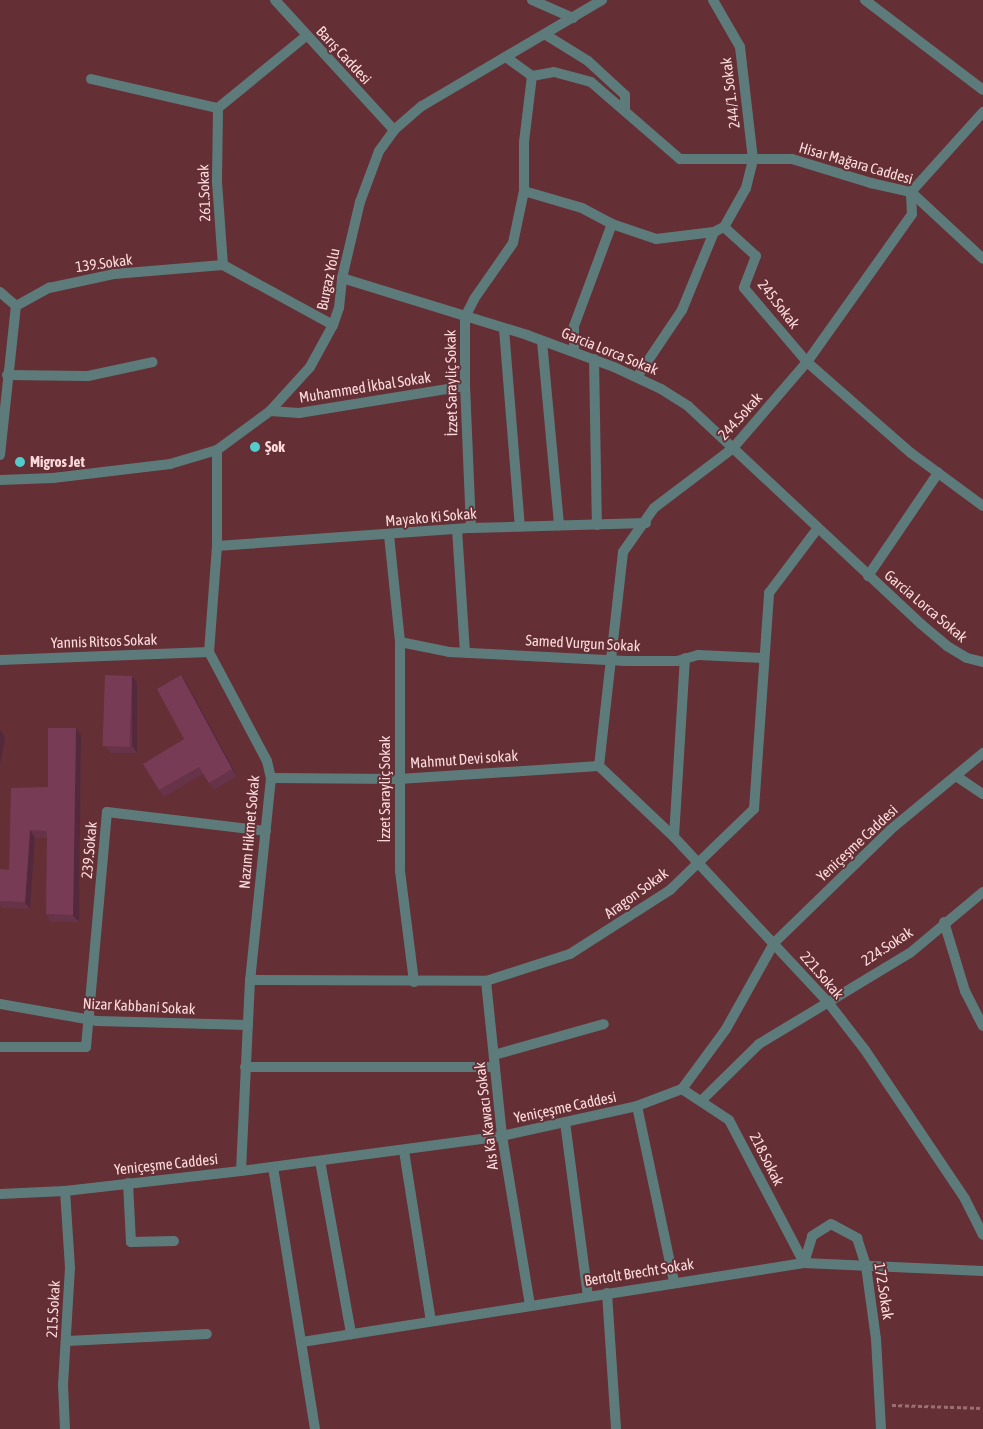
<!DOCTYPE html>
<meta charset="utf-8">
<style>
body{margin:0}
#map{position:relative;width:983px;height:1429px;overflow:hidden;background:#642f35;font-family:"Asap Condensed",sans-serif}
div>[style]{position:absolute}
.path>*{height:2.5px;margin-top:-1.25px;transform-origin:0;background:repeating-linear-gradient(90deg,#9c6e72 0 4px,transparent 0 6.5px)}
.minor>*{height:10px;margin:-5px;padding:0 5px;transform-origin:5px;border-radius:5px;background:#5e7b7b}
.tertiary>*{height:10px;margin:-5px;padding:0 5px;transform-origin:5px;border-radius:5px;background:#5e7b7b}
.wall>*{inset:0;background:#673349}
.shaded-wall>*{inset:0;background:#54293c}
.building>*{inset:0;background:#783b55;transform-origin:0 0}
.dots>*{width:14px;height:14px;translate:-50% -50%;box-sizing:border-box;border:2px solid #642f35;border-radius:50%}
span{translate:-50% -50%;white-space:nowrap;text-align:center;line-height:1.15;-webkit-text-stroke:4px #642f35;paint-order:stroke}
.street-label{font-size:15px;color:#fcdadc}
.poi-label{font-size:15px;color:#fcdadc;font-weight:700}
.left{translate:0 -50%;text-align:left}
</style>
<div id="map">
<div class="path">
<i style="left:892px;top:1405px;width:91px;rotate:1.9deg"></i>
</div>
<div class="minor">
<i style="left:275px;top:0;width:176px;rotate:47.5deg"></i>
<i style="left:532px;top:0;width:45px;rotate:23.7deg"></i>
<i style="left:713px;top:0;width:54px;rotate:60.1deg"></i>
<i style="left:740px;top:47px;width:114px;rotate:83.4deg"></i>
<i style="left:753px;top:160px;width:29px;rotate:104deg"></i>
<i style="left:746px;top:188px;width:45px;rotate:119.4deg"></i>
<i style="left:865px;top:0;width:148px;rotate:37.3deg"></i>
<i style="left:546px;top:35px;width:49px;rotate:31.8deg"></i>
<i style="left:588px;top:61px;width:50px;rotate:42.6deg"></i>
<i style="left:625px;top:95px;width:14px;rotate:90deg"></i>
<i style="left:306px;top:36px;width:114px;rotate:140.7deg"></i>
<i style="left:218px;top:108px;width:74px;rotate:90.8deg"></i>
<i style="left:217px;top:182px;width:83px;rotate:85.9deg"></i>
<i style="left:223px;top:265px;width:125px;rotate:28.6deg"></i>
<i style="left:532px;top:76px;width:22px;rotate:-10deg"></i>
<i style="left:554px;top:72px;width:38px;rotate:15deg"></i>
<i style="left:591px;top:82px;width:118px;rotate:40.9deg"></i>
<i style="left:680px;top:159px;width:112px"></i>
<i style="left:792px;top:159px;width:83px;rotate:16.9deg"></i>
<i style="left:871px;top:183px;width:41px;rotate:12.7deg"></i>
<i style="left:911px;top:192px;width:98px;rotate:42.9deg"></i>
<i style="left:91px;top:79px;width:130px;rotate:12.9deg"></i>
<i style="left:524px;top:191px;width:60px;rotate:16.3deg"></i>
<i style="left:582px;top:208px;width:34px;rotate:28deg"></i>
<i style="left:612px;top:224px;width:46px;rotate:18.8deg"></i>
<i style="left:656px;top:239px;width:58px;rotate:-6.9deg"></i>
<i style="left:714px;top:232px;width:11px;rotate:-27deg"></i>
<i style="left:724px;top:227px;width:43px;rotate:42.2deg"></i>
<i style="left:756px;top:256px;width:34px;rotate:111deg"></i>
<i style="left:744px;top:288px;width:97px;rotate:49.6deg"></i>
<i style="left:807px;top:362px;width:138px;rotate:41.2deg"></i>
<i style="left:911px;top:453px;width:89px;rotate:36.4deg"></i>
<i style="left:342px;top:278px;width:194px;rotate:17.1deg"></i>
<i style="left:527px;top:335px;width:93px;rotate:20.2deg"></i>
<i style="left:614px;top:367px;width:52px;rotate:25.1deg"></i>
<i style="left:661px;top:389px;width:32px;rotate:32deg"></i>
<i style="left:688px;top:406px;width:319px;rotate:43.1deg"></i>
<i style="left:921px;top:624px;width:34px;rotate:40deg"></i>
<i style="left:947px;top:646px;width:23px;rotate:31deg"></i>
<i style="left:967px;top:658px;width:16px;rotate:14deg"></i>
<i style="left:0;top:292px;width:21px;rotate:41deg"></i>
<i style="left:16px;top:306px;width:38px;rotate:-29deg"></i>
<i style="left:49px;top:288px;width:66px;rotate:-12.2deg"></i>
<i style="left:114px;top:274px;width:109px;rotate:-4.7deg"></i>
<i style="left:504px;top:329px;width:198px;rotate:85.4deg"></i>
<i style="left:542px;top:341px;width:185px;rotate:84.7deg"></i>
<i style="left:574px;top:352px;width:26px;rotate:-90deg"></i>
<i style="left:574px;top:326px;width:109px;rotate:-69.6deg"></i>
<i style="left:594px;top:359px;width:166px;rotate:89deg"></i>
<i style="left:7px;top:375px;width:81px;rotate:0.7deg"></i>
<i style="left:88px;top:376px;width:66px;rotate:-12.2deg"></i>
<i style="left:637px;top:377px;width:81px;rotate:-56.1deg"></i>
<i style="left:682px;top:310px;width:84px;rotate:-67.7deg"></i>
<i style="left:270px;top:411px;width:29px;rotate:4deg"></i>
<i style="left:299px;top:413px;width:168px;rotate:-9.2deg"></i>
<i style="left:217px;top:450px;width:96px;rotate:90deg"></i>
<i style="left:217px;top:546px;width:106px;rotate:94.3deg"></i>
<i style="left:209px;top:652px;width:123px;rotate:62deg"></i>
<i style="left:267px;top:761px;width:17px;rotate:77deg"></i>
<i style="left:271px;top:778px;width:203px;rotate:95.9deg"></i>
<i style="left:250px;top:980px;width:191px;rotate:92.7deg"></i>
<i style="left:0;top:455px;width:150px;rotate:-83.9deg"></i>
<i style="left:471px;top:528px;width:142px;rotate:-92.4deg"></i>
<i style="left:465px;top:386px;width:69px;rotate:-90deg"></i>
<i style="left:465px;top:317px;width:20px;rotate:-63deg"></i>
<i style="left:474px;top:299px;width:68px;rotate:-55.1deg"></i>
<i style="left:513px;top:243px;width:53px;rotate:-78.1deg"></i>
<i style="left:524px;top:191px;width:49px;rotate:-90deg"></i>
<i style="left:524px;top:142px;width:66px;rotate:-83.1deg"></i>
<i style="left:532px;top:76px;width:32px;rotate:-144deg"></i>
<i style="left:457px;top:529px;width:123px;rotate:86.3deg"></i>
<i style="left:389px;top:535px;width:108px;rotate:84.1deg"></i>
<i style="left:400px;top:642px;width:229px;rotate:90deg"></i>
<i style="left:400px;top:871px;width:112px;rotate:82.8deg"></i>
<i style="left:217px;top:546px;width:255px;rotate:-4.1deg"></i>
<i style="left:471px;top:528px;width:175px;rotate:-1.6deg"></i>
<i style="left:868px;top:576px;width:125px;rotate:-55.8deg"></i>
<i style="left:400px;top:642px;width:50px;rotate:11.5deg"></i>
<i style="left:449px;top:652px;width:177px;rotate:2.9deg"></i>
<i style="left:626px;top:661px;width:51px"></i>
<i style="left:677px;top:661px;width:22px;rotate:-16deg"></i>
<i style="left:698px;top:655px;width:66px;rotate:2.6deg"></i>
<i style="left:0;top:660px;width:209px;rotate:-2.2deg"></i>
<i style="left:599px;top:766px;width:215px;rotate:-83.6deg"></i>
<i style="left:623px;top:552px;width:54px;rotate:-54.8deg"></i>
<i style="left:654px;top:508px;width:99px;rotate:-37.2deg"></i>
<i style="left:733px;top:448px;width:113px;rotate:-49.3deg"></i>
<i style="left:807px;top:362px;width:181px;rotate:-54.6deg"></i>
<i style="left:912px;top:214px;width:22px;rotate:-93deg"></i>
<i style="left:911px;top:192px;width:108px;rotate:-48deg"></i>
<i style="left:599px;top:766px;width:103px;rotate:43.4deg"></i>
<i style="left:674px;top:837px;width:224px;rotate:47deg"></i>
<i style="left:827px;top:1001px;width:62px;rotate:52.2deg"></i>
<i style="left:865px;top:1050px;width:179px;rotate:56.1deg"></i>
<i style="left:965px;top:1199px;width:40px;rotate:63.4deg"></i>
<i style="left:956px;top:776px;width:32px;rotate:34deg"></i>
<i style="left:271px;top:778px;width:128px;rotate:0.4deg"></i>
<i style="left:399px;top:779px;width:200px;rotate:-3.7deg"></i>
<i style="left:674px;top:837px;width:179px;rotate:-86.5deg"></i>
<i style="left:944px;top:922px;width:72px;rotate:73.1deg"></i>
<i style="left:965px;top:991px;width:39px;rotate:63deg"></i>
<i style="left:250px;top:980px;width:236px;rotate:0.2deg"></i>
<i style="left:486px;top:981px;width:88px;rotate:-17.8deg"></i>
<i style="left:570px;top:954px;width:119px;rotate:-32.6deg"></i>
<i style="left:670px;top:890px;width:117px;rotate:-44deg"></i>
<i style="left:754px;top:809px;width:217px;rotate:-86deg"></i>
<i style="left:769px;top:593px;width:81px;rotate:-53deg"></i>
<i style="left:486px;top:981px;width:156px;rotate:84.1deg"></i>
<i style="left:502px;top:1136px;width:171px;rotate:80.6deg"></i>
<i style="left:0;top:1004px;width:98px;rotate:9.9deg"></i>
<i style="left:97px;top:1021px;width:151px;rotate:1.5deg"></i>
<i style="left:0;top:1047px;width:86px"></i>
<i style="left:86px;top:1047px;width:236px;rotate:-84.9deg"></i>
<i style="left:107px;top:812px;width:160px;rotate:6.8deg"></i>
<i style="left:494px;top:1055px;width:114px;rotate:-15.7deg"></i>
<i style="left:245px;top:1067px;width:250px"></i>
<i style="left:682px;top:1089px;width:56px;rotate:33.4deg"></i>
<i style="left:729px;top:1120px;width:161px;rotate:62.3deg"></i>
<i style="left:701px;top:1101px;width:81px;rotate:-44.5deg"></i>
<i style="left:759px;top:1044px;width:176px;rotate:-31.1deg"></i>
<i style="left:910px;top:953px;width:95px;rotate:-39.9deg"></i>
<i style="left:637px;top:1106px;width:180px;rotate:78.1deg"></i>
<i style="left:565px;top:1122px;width:176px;rotate:82.5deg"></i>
<i style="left:404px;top:1151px;width:172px;rotate:81deg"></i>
<i style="left:320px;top:1161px;width:176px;rotate:79.8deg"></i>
<i style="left:273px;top:1167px;width:265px;rotate:80.9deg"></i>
<i style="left:128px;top:1183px;width:59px;rotate:87.1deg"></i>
<i style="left:131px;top:1242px;width:43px;rotate:-1.3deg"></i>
<i style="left:0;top:1194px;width:65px;rotate:-2.6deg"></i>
<i style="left:65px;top:1191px;width:177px;rotate:-6.5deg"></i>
<i style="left:241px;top:1171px;width:263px;rotate:-7.6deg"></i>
<i style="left:502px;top:1136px;width:138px;rotate:-12.5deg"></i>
<i style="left:637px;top:1106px;width:48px;rotate:-20.7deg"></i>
<i style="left:682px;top:1089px;width:74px;rotate:-53.7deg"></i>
<i style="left:726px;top:1029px;width:98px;rotate:-60.8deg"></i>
<i style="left:774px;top:943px;width:162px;rotate:-44.2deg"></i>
<i style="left:890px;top:830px;width:121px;rotate:-39.6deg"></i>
<i style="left:804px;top:1263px;width:28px;rotate:-73deg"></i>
<i style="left:812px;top:1236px;width:22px;rotate:-32deg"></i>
<i style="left:831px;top:1224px;width:30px;rotate:28deg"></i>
<i style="left:857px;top:1238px;width:29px;rotate:72deg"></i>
<i style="left:866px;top:1266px;width:74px;rotate:82.2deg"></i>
<i style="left:876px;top:1339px;width:90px;rotate:86.8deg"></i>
<i style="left:607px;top:1293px;width:136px;rotate:86.2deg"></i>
<i style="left:67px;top:1341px;width:140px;rotate:-2.9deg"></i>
<i style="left:302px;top:1342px;width:508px;rotate:-8.94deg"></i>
<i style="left:804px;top:1263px;width:179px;rotate:2.6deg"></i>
<i style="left:65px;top:1429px;width:44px;rotate:-92.6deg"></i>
<i style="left:63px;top:1385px;width:117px;rotate:-86.6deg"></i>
<i style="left:70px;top:1268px;width:77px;rotate:-93.7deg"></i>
</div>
<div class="tertiary">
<i style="left:0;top:480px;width:53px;rotate:-2.2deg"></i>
<i style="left:53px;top:478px;width:118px;rotate:-6.8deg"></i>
<i style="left:170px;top:464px;width:49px;rotate:-16.6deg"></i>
<i style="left:217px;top:450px;width:66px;rotate:-36.3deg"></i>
<i style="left:270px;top:411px;width:59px;rotate:-47.7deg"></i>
<i style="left:310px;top:367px;width:48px;rotate:-61.3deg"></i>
<i style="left:333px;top:325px;width:18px;rotate:-71deg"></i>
<i style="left:339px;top:308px;width:30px;rotate:-84deg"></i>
<i style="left:342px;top:278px;width:78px;rotate:-76.7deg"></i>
<i style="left:360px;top:202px;width:54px;rotate:-69.6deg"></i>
<i style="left:379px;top:151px;width:26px;rotate:-54deg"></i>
<i style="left:394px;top:130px;width:37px;rotate:-41deg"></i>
<i style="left:422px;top:106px;width:209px;rotate:-30.5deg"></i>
</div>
<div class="wall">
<i style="clip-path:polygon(181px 675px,186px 682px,237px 776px,214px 790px,203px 774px,164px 797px,159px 790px,184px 739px)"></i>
<i style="clip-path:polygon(132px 676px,137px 683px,137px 753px,110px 753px,105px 746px)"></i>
<i style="clip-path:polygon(76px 728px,81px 735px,79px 922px,51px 922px,46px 914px,47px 838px,35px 838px,30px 909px,2px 908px,0 905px,0 869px,9px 870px)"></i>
</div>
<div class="shaded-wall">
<i style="clip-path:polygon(181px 675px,186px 682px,237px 776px,232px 769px)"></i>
<i style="clip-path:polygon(132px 676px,137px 683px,137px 753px,132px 746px)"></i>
<i style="clip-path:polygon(76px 728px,81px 735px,79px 922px,73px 915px)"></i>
<i style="clip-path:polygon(0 730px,5px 737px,0 766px)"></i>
<i style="clip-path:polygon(30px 830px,35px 838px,30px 909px,25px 902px)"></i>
</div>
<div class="building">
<i style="left:105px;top:675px;width:27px;height:71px;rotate:2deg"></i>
<i style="clip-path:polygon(181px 675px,232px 769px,209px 783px,199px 767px,159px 790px,143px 764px,184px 739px,157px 689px)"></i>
<i style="clip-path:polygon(48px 728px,76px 728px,73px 915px,46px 914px,47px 831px,30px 830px,25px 902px,0 901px,0 869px,9px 870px,11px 788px,48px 787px)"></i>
</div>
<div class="dots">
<i style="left:255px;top:447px;background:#52cdcc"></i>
<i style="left:20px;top:462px;background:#52cdcc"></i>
</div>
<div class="street-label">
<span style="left:344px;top:55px;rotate:47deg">Barış Caddesi</span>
<span style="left:730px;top:93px;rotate:-97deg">244/1. Sokak</span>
<span style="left:856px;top:163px;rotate:16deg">Hisar Mağara Caddesi</span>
<span style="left:204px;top:193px;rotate:-92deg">261.Sokak</span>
<span style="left:104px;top:263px;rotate:-8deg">139.Sokak</span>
<span style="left:328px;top:279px;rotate:-78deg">Burgaz Yolu</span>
<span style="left:779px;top:304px;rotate:52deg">245.Sokak</span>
<span style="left:610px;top:351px;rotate:22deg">Garcia Lorca Sokak</span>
<span style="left:451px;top:383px;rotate:-91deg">İzzet Sarayliç Sokak</span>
<span style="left:365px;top:387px;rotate:-9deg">Muhammed İkbal Sokak</span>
<span style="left:740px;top:416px;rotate:-48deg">244.Sokak</span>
<span style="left:431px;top:517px;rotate:-5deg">Mayako Ki Sokak</span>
<span style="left:926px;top:606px;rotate:40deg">Garcia Lorca Sokak</span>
<span style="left:104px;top:641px;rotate:-2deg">Yannis Ritsos Sokak</span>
<span style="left:583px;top:643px;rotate:3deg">Samed Vurgun Sokak</span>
<span style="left:464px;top:759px;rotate:-4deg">Mahmut Devi sokak</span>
<span style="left:385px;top:789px;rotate:-90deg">İzzet Sarayliç Sokak</span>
<span style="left:249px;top:832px;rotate:-85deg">Nazım Hikmet Sokak</span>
<span style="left:857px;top:843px;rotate:-43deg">Yeniçeşme Caddesi</span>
<span style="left:89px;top:850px;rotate:-85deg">239.Sokak</span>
<span style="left:636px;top:893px;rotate:-36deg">Aragon Sokak</span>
<span style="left:887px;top:946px;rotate:-33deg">224.Sokak</span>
<span style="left:822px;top:975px;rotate:49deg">221.Sokak</span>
<span style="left:139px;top:1006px;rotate:3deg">Nizar Kabbani Sokak</span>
<span style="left:565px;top:1107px;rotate:-12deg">Yeniçeşme Caddesi</span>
<span style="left:486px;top:1116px;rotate:-97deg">Ais Ka Kawacı Sokak</span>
<span style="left:767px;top:1159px;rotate:63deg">218.Sokak</span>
<span style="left:166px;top:1164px;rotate:-6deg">Yeniçeşme Caddesi</span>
<span style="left:639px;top:1272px;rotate:-9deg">Bertolt Brecht Sokak</span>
<span style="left:884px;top:1291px;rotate:81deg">172.Sokak</span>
<span style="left:53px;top:1309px;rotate:-87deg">215.Sokak</span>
</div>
<div class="poi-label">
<span class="left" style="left:265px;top:447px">Şok</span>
<span class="left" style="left:30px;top:462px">Migros Jet</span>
</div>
</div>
